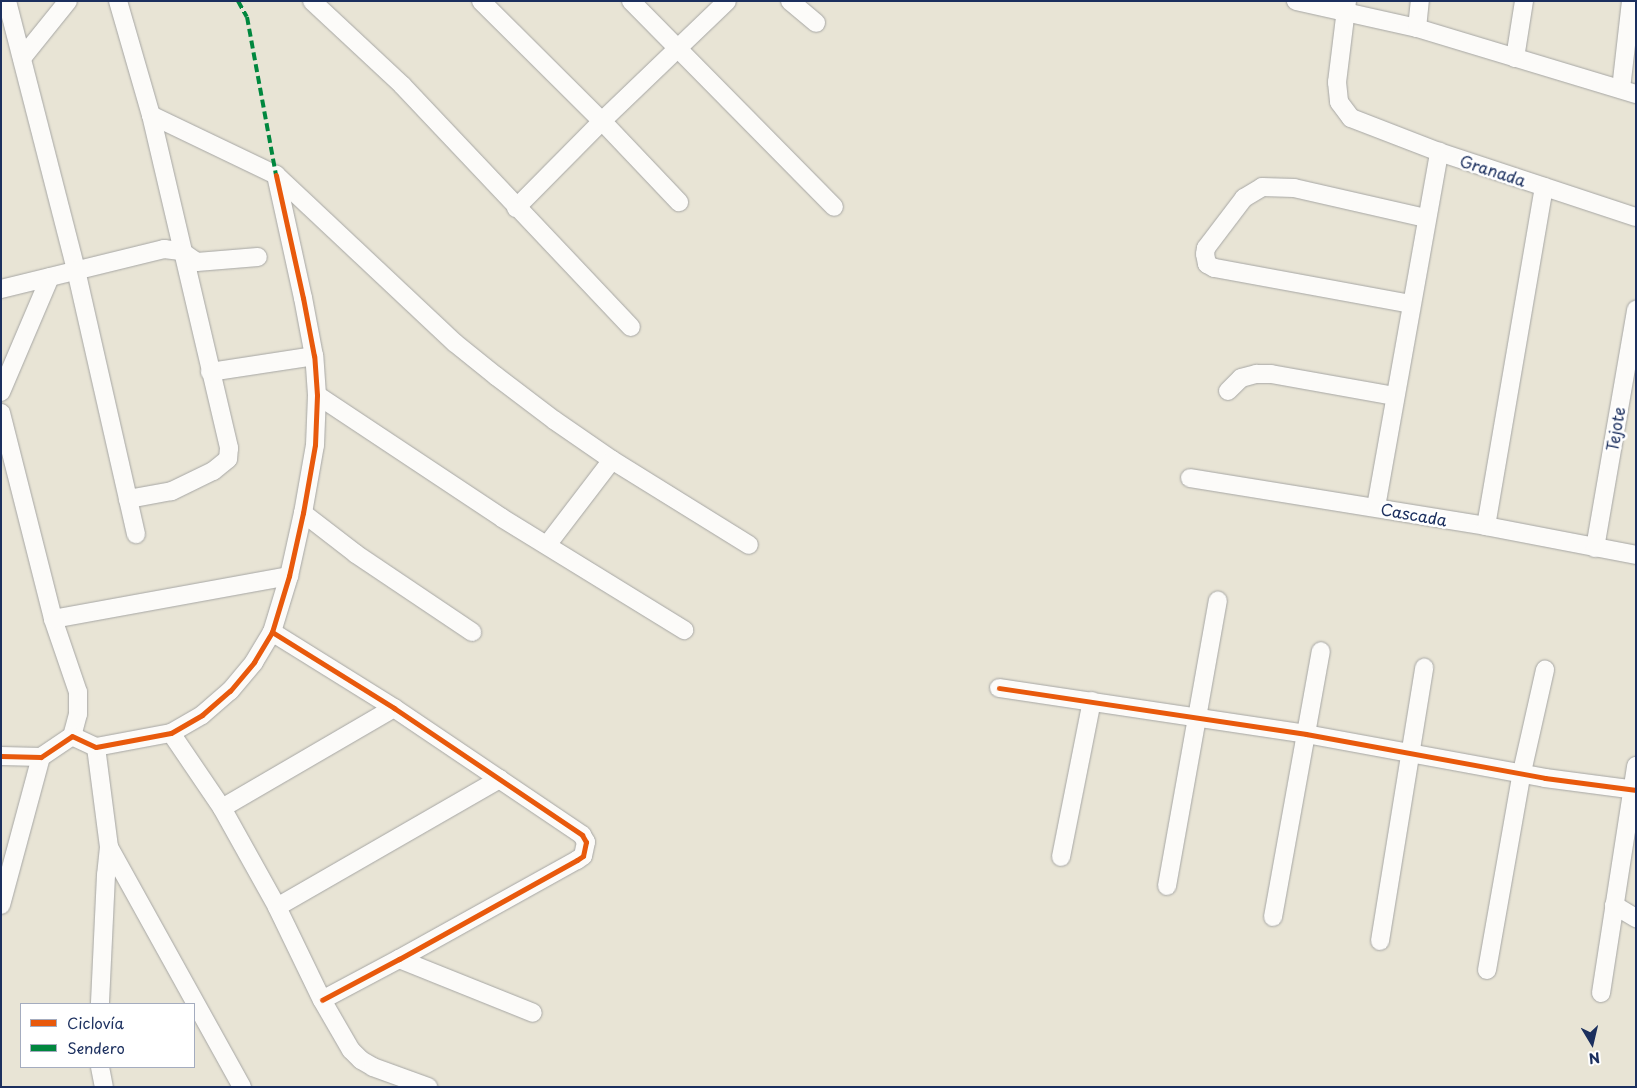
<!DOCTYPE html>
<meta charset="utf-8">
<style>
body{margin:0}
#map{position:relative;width:1637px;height:1088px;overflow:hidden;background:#e8e4d5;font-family:"Playpen Sans",sans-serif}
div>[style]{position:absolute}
.roads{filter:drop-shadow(0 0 1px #a6a6a4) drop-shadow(0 0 1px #a6a6a4)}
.minor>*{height:18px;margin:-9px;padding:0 9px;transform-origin:9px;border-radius:9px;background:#fcfbf9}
.quiet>*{height:4px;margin-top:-2px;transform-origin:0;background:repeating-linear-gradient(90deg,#00873e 0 8px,transparent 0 12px)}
.cycleway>*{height:5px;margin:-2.5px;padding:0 2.5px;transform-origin:2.5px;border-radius:2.5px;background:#e8590c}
span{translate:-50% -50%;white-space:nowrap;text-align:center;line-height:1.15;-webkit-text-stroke:5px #fff;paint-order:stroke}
.street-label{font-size:16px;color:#1b2f5e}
.frame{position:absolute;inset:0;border:2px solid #1b2f5e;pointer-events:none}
.legend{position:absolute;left:20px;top:1003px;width:175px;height:65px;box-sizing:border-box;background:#fff;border:1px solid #a4acbf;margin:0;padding:6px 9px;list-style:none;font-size:15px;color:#1b2f5e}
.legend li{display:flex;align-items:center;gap:10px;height:25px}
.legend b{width:25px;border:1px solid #a4acbf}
.north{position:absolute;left:1567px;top:1018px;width:50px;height:50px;-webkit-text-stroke:4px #fff;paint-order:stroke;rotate:171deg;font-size:14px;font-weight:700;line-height:20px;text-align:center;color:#1b2f5e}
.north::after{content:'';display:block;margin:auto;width:18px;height:22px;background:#1b2f5e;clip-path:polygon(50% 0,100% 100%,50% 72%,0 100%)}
</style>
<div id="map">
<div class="roads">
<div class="minor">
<i style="left:7px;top:1px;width:278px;rotate:75.6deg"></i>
<i style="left:76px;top:270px;width:271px;rotate:77.2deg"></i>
<i style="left:118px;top:1px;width:119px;rotate:73.9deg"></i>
<i style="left:151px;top:115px;width:342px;rotate:76.8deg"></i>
<i style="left:229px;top:448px;width:11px;rotate:95deg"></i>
<i style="left:228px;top:459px;width:19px;rotate:141deg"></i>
<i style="left:213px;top:471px;width:46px;rotate:154deg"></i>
<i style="left:172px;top:491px;width:45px;rotate:169.7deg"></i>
<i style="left:312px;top:1px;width:123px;rotate:43deg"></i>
<i style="left:402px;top:85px;width:333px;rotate:46.6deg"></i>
<i style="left:481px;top:1px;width:170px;rotate:44.8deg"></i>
<i style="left:602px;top:121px;width:112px;rotate:46.5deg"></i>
<i style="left:631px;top:1px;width:289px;rotate:45.4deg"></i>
<i style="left:790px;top:1px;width:34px;rotate:40deg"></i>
<i style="left:1296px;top:1px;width:124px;rotate:12.6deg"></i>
<i style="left:1417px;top:28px;width:229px;rotate:16.8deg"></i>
<i style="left:1347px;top:1px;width:82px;rotate:97deg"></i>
<i style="left:1337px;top:82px;width:20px;rotate:84deg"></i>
<i style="left:1339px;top:102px;width:20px;rotate:53deg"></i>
<i style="left:1351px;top:118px;width:94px;rotate:21.1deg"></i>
<i style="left:1439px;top:152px;width:207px;rotate:18.3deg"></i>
<i style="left:1417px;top:28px;width:27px;rotate:-84deg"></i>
<i style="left:22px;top:58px;width:73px;rotate:-51.1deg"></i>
<i style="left:1515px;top:58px;width:58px;rotate:-81deg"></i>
<i style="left:1621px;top:89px;width:89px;rotate:-83.5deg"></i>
<i style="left:151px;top:115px;width:139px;rotate:25.6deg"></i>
<i style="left:276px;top:175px;width:245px;rotate:43.2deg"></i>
<i style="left:455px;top:343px;width:53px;rotate:38.8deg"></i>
<i style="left:496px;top:376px;width:73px;rotate:37.2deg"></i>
<i style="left:554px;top:420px;width:70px;rotate:34.6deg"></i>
<i style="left:612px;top:460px;width:161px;rotate:31.8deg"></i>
<i style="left:516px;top:208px;width:122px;rotate:-45.3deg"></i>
<i style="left:602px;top:121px;width:173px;rotate:-43.8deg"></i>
<i style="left:1px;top:289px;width:168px;rotate:-13.8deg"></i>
<i style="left:164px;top:249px;width:17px;rotate:7deg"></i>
<i style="left:181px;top:251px;width:19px;rotate:35deg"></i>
<i style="left:197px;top:262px;width:61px;rotate:-4.7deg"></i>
<i style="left:1411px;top:304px;width:200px;rotate:-169.6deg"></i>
<i style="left:1214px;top:268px;width:8px;rotate:-150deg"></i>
<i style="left:1207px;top:264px;width:10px;rotate:-101deg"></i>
<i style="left:1205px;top:254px;width:6px;rotate:-81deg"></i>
<i style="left:1206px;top:248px;width:63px;rotate:-52.8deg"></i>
<i style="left:1244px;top:198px;width:21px;rotate:-31deg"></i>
<i style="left:1262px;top:187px;width:32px;rotate:2deg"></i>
<i style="left:1294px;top:188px;width:135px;rotate:12.8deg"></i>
<i style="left:210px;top:372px;width:105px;rotate:-8.7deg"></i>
<i style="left:1228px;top:391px;width:18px;rotate:-45deg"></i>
<i style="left:1241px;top:378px;width:16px;rotate:-15deg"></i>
<i style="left:1256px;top:374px;width:15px"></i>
<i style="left:1271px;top:374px;width:126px;rotate:10.1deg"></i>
<i style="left:1px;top:392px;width:125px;rotate:-66.9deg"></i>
<i style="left:317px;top:395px;width:222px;rotate:33.6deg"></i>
<i style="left:502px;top:518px;width:214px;rotate:31.6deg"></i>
<i style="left:1px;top:413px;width:212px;rotate:75.8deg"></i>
<i style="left:53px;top:619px;width:77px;rotate:71.1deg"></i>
<i style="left:78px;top:692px;width:22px;rotate:90deg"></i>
<i style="left:78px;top:714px;width:23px;rotate:105deg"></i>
<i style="left:1190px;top:478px;width:300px;rotate:9.2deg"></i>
<i style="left:1486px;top:526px;width:153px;rotate:10.9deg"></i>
<i style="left:1376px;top:507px;width:361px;rotate:-79.9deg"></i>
<i style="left:303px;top:513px;width:67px;rotate:37.7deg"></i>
<i style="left:356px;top:554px;width:140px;rotate:33.9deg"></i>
<i style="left:1486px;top:526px;width:344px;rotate:-80.3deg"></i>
<i style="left:547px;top:545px;width:107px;rotate:-52.6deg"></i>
<i style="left:1595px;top:548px;width:242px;rotate:-80.2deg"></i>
<i style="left:53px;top:619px;width:240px;rotate:-10.3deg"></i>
<i style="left:272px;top:632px;width:144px;rotate:31.9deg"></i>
<i style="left:394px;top:708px;width:227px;rotate:34deg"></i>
<i style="left:582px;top:835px;width:8px;rotate:60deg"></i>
<i style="left:586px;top:842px;width:14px;rotate:102deg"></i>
<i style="left:583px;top:856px;width:7px;rotate:146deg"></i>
<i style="left:577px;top:860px;width:204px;rotate:150.9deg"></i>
<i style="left:399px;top:959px;width:87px;rotate:152deg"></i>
<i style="left:999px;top:688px;width:310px;rotate:8.5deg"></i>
<i style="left:1306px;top:734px;width:243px;rotate:10.4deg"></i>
<i style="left:1545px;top:778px;width:92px;rotate:7.5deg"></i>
<i style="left:171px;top:733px;width:91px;rotate:55.8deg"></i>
<i style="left:222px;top:808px;width:113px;rotate:60.9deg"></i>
<i style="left:277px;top:907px;width:103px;rotate:64.2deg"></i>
<i style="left:322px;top:1000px;width:58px;rotate:59.9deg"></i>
<i style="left:351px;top:1050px;width:14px;rotate:45deg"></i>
<i style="left:361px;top:1060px;width:14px;rotate:30deg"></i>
<i style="left:373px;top:1067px;width:59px;rotate:20deg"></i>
<i style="left:96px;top:747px;width:101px;rotate:82.6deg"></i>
<i style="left:109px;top:847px;width:28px;rotate:96deg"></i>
<i style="left:106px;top:875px;width:129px;rotate:92.7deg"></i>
<i style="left:1px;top:756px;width:40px;rotate:1.4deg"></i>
<i style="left:41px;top:757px;width:37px;rotate:-34deg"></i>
<i style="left:72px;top:736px;width:26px;rotate:25deg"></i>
<i style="left:96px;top:747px;width:76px;rotate:-10.6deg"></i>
<i style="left:171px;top:733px;width:36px;rotate:-30deg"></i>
<i style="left:202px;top:715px;width:37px;rotate:-41deg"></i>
<i style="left:230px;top:691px;width:38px;rotate:-50deg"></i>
<i style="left:254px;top:662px;width:35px;rotate:-59deg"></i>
<i style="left:272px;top:632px;width:59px;rotate:-73.1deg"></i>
<i style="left:289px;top:576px;width:65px;rotate:-77.5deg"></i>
<i style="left:303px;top:513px;width:69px;rotate:-80deg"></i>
<i style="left:315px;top:445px;width:50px;rotate:-87.7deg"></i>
<i style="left:317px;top:395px;width:39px;rotate:-94deg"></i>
<i style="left:314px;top:356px;width:59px;rotate:-100.7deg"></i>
<i style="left:303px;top:298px;width:126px;rotate:-102.4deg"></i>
<i style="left:222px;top:808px;width:199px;rotate:-30.2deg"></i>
<i style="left:109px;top:847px;width:274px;rotate:61deg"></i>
<i style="left:1061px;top:857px;width:159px;rotate:-78.8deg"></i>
<i style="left:1167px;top:886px;width:290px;rotate:-79.9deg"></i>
<i style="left:1px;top:905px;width:153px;rotate:-74.9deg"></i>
<i style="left:1614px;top:905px;width:26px;rotate:31deg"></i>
<i style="left:277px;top:907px;width:257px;rotate:-29.9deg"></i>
<i style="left:1273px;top:917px;width:270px;rotate:-79.8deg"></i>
<i style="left:1380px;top:941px;width:277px;rotate:-80.8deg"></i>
<i style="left:399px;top:959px;width:144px;rotate:21.9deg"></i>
<i style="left:1487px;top:970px;width:201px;rotate:-80deg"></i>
<i style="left:1522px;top:772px;width:105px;rotate:-77.3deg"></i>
<i style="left:1601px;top:993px;width:230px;rotate:-81.2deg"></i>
<i style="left:100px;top:1067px;width:20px;rotate:79deg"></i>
</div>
</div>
<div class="quiet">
<i style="left:238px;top:1px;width:18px;rotate:61deg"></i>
<i style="left:247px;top:17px;width:161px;rotate:79.6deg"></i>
</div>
<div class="cycleway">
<i style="left:272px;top:632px;width:144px;rotate:31.9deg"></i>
<i style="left:394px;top:708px;width:227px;rotate:34deg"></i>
<i style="left:582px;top:835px;width:8px;rotate:60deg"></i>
<i style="left:586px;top:842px;width:14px;rotate:102deg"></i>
<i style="left:583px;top:856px;width:7px;rotate:146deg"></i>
<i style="left:577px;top:860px;width:204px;rotate:150.9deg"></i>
<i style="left:399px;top:959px;width:87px;rotate:152deg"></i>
<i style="left:999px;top:688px;width:310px;rotate:8.5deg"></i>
<i style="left:1306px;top:734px;width:243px;rotate:10.4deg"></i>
<i style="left:1545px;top:778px;width:92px;rotate:7.5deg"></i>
<i style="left:1px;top:756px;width:40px;rotate:1.4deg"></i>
<i style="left:41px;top:757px;width:37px;rotate:-34deg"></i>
<i style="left:72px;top:736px;width:26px;rotate:25deg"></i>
<i style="left:96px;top:747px;width:76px;rotate:-10.6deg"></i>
<i style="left:171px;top:733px;width:36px;rotate:-30deg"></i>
<i style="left:202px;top:715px;width:37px;rotate:-41deg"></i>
<i style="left:230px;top:691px;width:38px;rotate:-50deg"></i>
<i style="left:254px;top:662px;width:35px;rotate:-59deg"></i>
<i style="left:272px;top:632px;width:59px;rotate:-73.1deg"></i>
<i style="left:289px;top:576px;width:65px;rotate:-77.5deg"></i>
<i style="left:303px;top:513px;width:69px;rotate:-80deg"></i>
<i style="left:315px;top:445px;width:50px;rotate:-87.7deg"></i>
<i style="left:317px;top:395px;width:39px;rotate:-94deg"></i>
<i style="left:314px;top:356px;width:59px;rotate:-100.7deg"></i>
<i style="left:303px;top:298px;width:126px;rotate:-102.4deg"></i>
</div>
<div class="street-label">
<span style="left:1493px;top:170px;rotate:18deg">Granada</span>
<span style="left:1615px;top:429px;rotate:-80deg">Tejote</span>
<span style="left:1414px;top:514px;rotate:10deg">Cascada</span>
</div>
<div class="frame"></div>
<ul class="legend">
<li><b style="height:6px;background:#e8590c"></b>Ciclovía</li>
<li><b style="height:6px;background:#00873e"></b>Sendero</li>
</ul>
<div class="north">N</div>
</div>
